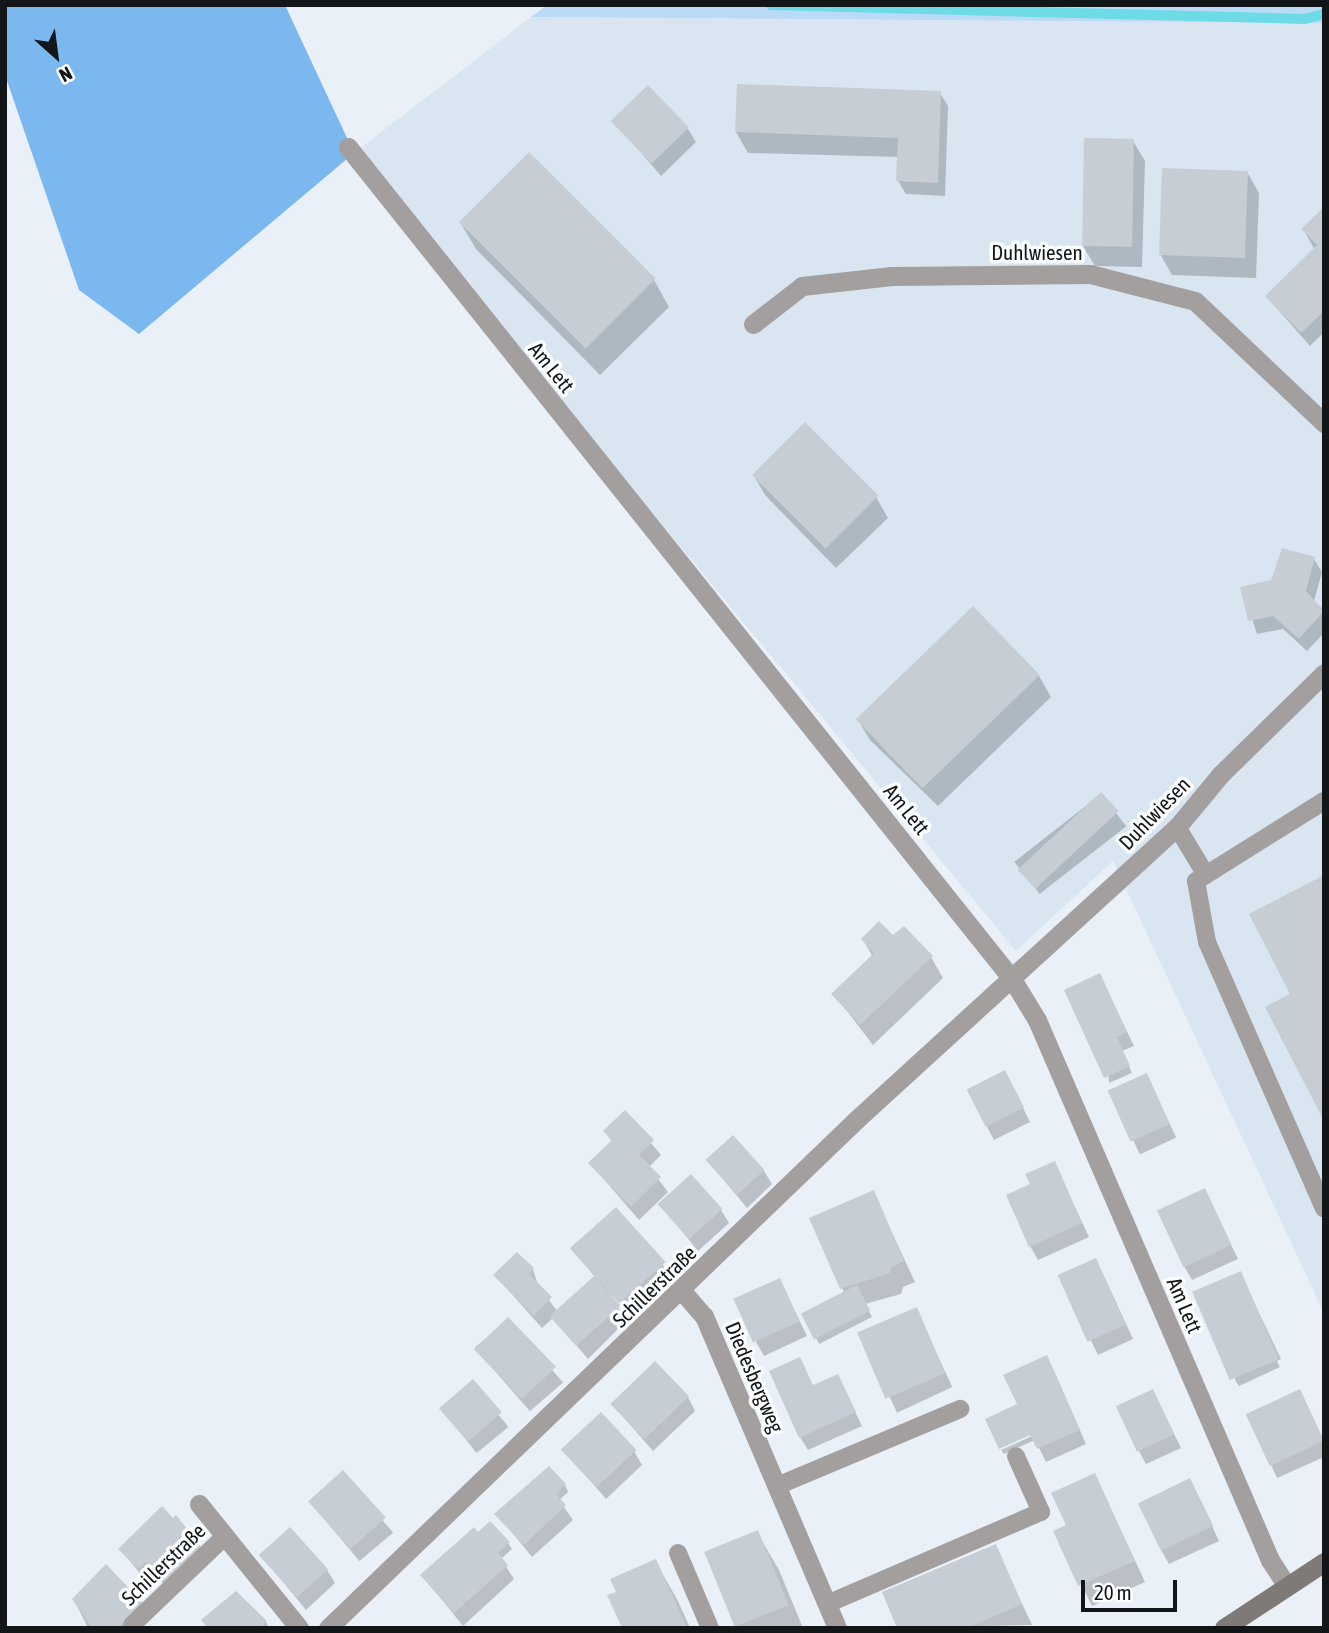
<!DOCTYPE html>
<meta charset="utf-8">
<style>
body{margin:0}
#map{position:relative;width:1329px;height:1633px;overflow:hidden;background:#e9f0f7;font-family:"Asap Condensed",sans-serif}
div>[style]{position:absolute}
.built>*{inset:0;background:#d9e6f2}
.green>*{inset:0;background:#bbdaf8}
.forest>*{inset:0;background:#7bb8f0}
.shadow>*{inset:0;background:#0003;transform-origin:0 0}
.stream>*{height:10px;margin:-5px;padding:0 5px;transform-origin:5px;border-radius:5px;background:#6cdbe5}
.building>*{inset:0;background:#c7cdd4;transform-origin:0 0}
.service>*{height:18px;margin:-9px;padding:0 9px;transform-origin:9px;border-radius:9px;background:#a39f9e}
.minor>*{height:19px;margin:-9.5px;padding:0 9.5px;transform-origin:9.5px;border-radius:9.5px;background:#a39f9e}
.secondary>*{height:19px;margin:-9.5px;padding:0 9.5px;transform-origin:9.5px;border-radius:9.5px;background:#7f7977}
span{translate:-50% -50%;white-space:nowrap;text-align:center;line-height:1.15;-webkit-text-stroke:7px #fbfdfe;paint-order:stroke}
.street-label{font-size:21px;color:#131618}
.frame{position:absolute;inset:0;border:7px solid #131618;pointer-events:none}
.north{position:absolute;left:21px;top:21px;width:70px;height:70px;-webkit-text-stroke:5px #fbfdfe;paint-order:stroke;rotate:152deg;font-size:19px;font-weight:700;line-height:28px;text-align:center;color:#131618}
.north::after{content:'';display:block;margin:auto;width:24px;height:32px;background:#131618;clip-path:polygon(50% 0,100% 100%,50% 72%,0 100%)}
.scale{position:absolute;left:1081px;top:1580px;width:96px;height:32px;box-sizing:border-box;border:4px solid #131618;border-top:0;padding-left:9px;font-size:21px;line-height:24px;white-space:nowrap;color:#131618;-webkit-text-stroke:5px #fbfdfe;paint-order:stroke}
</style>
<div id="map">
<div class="built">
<i style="clip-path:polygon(531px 17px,1324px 23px,1324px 1313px,1113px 861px,1016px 951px,354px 153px)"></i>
</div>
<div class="green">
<i style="clip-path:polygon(547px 5px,1324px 5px,1324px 23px,531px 17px)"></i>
</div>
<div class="forest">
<i style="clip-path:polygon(5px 5px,285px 5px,354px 153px,139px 334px,79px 290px,5px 75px)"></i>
</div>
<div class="shadow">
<i style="clip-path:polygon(940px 93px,948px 106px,945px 196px,906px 194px,898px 181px,899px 157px,748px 153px,736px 132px)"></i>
<i style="clip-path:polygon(614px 121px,688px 129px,696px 142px,661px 176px)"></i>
<i style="clip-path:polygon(1133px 141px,1145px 161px,1142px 267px,1095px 266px,1083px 246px)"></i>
<i style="clip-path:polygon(1247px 172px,1259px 193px,1256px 278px,1172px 275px,1160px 254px)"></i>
<i style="clip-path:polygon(1324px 209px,1324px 332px,1310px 346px,1267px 297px,1315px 250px,1303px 229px)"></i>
<i style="clip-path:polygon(460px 222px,654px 280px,669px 307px,600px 375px,476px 249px)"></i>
<i style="clip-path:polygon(753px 474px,876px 497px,888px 518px,836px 568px,765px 495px)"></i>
<i style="clip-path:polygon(1314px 559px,1322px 572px,1314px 601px,1324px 610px,1324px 633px,1307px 651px,1283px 629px,1257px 634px,1242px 588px,1272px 582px)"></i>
<i style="clip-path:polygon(973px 608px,1039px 676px,1051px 697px,938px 806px,870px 740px,858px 720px)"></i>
<i style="left:1101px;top:794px;width:41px;height:110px;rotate:52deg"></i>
<i style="clip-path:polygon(893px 938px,931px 957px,943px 978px,873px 1045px,834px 994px,873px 957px,863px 940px)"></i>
<i style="clip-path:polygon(1100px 976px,1134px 1046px,1122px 1051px,1132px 1073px,1109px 1083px)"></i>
<i style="left:1147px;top:1075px;width:69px;height:40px;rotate:65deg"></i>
<i style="clip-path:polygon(1012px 1086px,1030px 1122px,994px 1140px,987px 1127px)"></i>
<i style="clip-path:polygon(625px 1112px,661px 1155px,649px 1167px,668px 1192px,639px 1220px,590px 1163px,612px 1142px,605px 1131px)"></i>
<i style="clip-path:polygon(708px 1161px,764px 1171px,772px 1184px,747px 1208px)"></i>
<i style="clip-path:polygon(1054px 1163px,1089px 1237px,1038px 1260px,1030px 1246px)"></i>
<i style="clip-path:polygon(1205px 1191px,1238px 1259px,1192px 1280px,1184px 1266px)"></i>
<i style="clip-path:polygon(873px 1192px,915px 1282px,903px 1287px,901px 1294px,865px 1304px,872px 1317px,819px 1344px,804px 1314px,845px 1294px,842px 1288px)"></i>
<i style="clip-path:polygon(660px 1204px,721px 1210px,729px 1223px,698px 1251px)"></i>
<i style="clip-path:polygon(615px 1210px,673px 1277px,634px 1314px,603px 1288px,627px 1320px,588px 1359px,553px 1318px,542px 1328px,495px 1275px,533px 1269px,538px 1286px,558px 1312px,595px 1277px,571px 1247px)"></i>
<i style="clip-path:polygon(1240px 1273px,1281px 1359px,1277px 1361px,1280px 1367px,1239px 1386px,1235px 1380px)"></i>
<i style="clip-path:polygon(1103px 1274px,1133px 1339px,1098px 1355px,1060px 1277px)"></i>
<i style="clip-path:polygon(780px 1280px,807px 1336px,764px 1356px,756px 1342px)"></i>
<i style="left:916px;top:1309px;width:86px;height:61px;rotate:65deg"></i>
<i style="left:508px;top:1319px;width:84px;height:44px;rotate:49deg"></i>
<i style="clip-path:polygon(1054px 1371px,1086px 1444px,1046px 1462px,1035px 1440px,1004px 1454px,1001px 1450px,1039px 1433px)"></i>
<i style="clip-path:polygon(838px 1376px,862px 1426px,808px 1450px,800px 1437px,813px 1387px)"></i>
<i style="left:472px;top:1382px;width:58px;height:41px;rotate:51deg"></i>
<i style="clip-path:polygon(688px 1397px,695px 1411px,653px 1451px,612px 1404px)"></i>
<i style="clip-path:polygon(1160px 1405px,1181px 1448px,1146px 1464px,1139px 1451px)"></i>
<i style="clip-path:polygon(1248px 1415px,1324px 1441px,1324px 1457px,1277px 1478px)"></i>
<i style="clip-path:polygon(565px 1451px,634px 1451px,642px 1465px,606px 1499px)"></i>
<i style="left:343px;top:1473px;width:78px;height:44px;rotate:50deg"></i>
<i style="clip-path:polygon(1095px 1475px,1145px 1582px,1092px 1606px,1056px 1532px,1068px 1526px)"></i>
<i style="clip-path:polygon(565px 1485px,568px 1492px,559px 1500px,573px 1520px,532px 1557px,497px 1514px)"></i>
<i style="clip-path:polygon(1197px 1494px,1219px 1541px,1169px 1564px,1161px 1550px)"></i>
<i style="clip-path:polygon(757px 1532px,779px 1570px,803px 1628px,738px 1628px,706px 1553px)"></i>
<i style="clip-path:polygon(478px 1534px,508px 1543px,512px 1549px,501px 1559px,514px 1579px,463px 1626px,422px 1575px)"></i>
<i style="clip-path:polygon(995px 1546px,1032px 1625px,899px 1628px)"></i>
<i style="clip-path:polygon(200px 1547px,208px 1560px,173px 1594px,154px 1574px,147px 1582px,120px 1549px)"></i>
<i style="clip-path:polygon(261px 1555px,327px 1570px,335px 1583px,306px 1610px)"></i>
<i style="clip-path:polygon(655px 1561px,677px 1599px,690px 1628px,624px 1628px,618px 1593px)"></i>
<i style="clip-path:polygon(236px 1593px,266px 1622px,269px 1628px,207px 1628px,203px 1621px)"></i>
<i style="clip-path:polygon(74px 1600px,140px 1628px,88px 1628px)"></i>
</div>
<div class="stream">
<i style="left:771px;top:5px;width:534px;rotate:1.5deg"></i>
<i style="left:1305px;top:19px;width:20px;rotate:-15deg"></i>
</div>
<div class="building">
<i style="clip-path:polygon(737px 84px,941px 91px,938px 183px,896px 181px,898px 138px,735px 132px)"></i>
<i style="left:648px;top:85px;width:59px;height:52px;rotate:46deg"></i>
<i style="left:1084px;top:138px;width:50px;height:108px;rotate:1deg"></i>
<i style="left:529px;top:152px;width:179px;height:99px;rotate:45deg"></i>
<i style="left:1162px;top:168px;width:86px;height:87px;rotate:2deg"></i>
<i style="clip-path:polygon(1324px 207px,1324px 311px,1301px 333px,1265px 296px,1317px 245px,1301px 229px)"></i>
<i style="left:805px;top:422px;width:104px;height:75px;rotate:45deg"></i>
<i style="clip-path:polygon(1282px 548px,1315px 557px,1306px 591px,1324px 611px,1299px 639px,1273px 616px,1248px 621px,1240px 587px,1271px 580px)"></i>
<i style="left:973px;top:606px;width:96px;height:163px;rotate:46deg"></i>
<i style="left:1101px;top:792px;width:26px;height:114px;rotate:47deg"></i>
<i style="clip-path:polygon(1324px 875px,1324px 1121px,1265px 1007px,1290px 994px,1249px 914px)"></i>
<i style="clip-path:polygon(879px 921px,893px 935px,904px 926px,933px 956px,860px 1025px,831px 994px,874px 953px,861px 939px)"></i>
<i style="clip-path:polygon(1100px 973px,1127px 1032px,1117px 1037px,1130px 1066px,1104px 1078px,1064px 990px)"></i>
<i style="left:1005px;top:1070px;width:42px;height:43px;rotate:63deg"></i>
<i style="left:1147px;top:1073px;width:56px;height:43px;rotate:66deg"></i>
<i style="clip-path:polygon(625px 1110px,654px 1140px,639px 1155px,661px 1177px,631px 1207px,588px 1163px,612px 1140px,603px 1131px)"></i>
<i style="left:733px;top:1135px;width:47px;height:37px;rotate:48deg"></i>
<i style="clip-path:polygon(1055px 1161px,1082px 1223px,1029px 1247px,1006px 1195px,1030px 1184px,1025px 1174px)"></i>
<i style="left:691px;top:1174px;width:47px;height:45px;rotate:48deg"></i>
<i style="left:1205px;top:1188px;width:63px;height:53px;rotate:65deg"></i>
<i style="clip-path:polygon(874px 1190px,904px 1261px,891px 1267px,890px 1273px,840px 1289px,809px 1218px)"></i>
<i style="left:616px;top:1207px;width:74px;height:62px;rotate:48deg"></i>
<i style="clip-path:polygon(517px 1252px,534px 1268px,529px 1274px,552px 1297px,534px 1316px,493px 1275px)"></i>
<i style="left:1096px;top:1258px;width:73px;height:42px;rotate:66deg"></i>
<i style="left:1241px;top:1271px;width:96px;height:53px;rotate:67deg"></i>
<i style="left:594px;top:1276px;width:40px;height:60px;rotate:48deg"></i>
<i style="left:780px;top:1278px;width:48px;height:51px;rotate:66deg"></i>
<i style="left:857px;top:1285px;width:29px;height:63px;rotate:63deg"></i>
<i style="left:917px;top:1307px;width:72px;height:65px;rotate:67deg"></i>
<i style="left:508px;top:1317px;width:69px;height:47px;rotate:46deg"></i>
<i style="clip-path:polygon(1047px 1355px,1080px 1430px,1037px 1449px,1030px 1435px,999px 1449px,985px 1419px,1017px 1404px,1003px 1375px)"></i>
<i style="clip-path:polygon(800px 1357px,813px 1385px,838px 1374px,856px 1412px,799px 1438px,769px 1371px)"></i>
<i style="left:655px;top:1361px;width:49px;height:62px;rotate:46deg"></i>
<i style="left:473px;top:1379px;width:44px;height:45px;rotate:49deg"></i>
<i style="left:1153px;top:1389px;width:50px;height:41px;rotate:65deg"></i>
<i style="left:1300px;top:1389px;width:57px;height:60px;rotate:65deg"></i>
<i style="left:601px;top:1412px;width:52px;height:55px;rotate:47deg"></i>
<i style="clip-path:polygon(549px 1466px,566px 1484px,556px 1494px,566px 1505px,524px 1545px,494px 1514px)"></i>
<i style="left:343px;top:1470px;width:64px;height:47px;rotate:48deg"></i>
<i style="clip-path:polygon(1095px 1473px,1135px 1561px,1078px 1586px,1053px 1531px,1066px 1525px,1051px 1493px)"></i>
<i style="left:1190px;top:1478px;width:53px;height:58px;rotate:64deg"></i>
<i style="clip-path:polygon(162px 1506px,173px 1518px,176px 1515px,201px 1546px,164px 1581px,146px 1562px,138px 1569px,118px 1549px)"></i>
<i style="clip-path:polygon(490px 1521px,510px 1542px,498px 1553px,508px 1565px,454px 1613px,420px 1575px,474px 1527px,478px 1532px)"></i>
<i style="left:290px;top:1527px;width:57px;height:42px;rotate:48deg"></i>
<i style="left:758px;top:1530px;width:81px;height:58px;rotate:68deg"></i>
<i style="clip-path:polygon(996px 1544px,1022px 1604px,967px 1628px,897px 1628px,882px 1592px)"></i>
<i style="clip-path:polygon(656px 1559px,687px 1628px,622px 1628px,607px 1595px,616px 1592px,610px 1579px)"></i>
<i style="clip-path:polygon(106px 1564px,143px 1603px,118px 1628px,92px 1628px,72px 1599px)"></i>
<i style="clip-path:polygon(236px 1591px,267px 1621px,260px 1628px,208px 1628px,201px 1620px)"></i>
</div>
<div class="service">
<i style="left:1324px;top:801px;width:151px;rotate:148deg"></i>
<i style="left:1196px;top:881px;width:62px;rotate:79.8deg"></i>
<i style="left:1207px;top:942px;width:291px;rotate:66.3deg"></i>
<i style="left:1177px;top:827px;width:56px;rotate:58.9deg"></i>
<i style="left:777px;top:1486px;width:199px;rotate:-22.8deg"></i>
<i style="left:678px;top:1553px;width:82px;rotate:66.9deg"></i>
<i style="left:827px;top:1604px;width:233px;rotate:-23.3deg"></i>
<i style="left:1041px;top:1512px;width:61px;rotate:-114.1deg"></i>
<i style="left:132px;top:1625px;width:129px;rotate:-43.7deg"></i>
</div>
<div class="minor">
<i style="left:348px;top:147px;width:1064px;rotate:51.41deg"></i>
<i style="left:1012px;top:979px;width:48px;rotate:58.6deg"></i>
<i style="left:1037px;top:1020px;width:588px;rotate:66.66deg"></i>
<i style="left:1270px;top:1560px;width:31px;rotate:57deg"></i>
<i style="left:753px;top:324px;width:62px;rotate:-37.8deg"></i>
<i style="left:802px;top:286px;width:90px;rotate:-6.4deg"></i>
<i style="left:891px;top:276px;width:199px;rotate:-0.6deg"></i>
<i style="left:1090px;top:274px;width:108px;rotate:14.4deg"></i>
<i style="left:1195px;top:301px;width:178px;rotate:43.4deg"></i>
<i style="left:682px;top:1291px;width:33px;rotate:49deg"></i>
<i style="left:704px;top:1316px;width:339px;rotate:66.9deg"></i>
<i style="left:199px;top:1504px;width:159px;rotate:51.1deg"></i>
<i style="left:328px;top:1628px;width:734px;rotate:-43.9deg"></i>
<i style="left:857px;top:1119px;width:433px;rotate:-42.4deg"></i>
<i style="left:1177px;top:827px;width:69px;rotate:-50.3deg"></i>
<i style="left:1221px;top:774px;width:144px;rotate:-44.4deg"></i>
</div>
<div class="secondary">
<i style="left:1224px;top:1628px;width:120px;rotate:-33.4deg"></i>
</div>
<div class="street-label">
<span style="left:1037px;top:252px">Duhlwiesen</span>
<span style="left:552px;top:367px;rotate:51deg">Am Lett</span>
<span style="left:907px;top:809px;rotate:51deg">Am Lett</span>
<span style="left:1154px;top:813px;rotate:-46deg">Duhlwiesen</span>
<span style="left:654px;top:1286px;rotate:-44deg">Schillerstraße</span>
<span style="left:1185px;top:1305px;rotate:67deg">Am Lett</span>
<span style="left:755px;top:1377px;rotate:67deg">Diedesbergweg</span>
<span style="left:163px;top:1564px;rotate:-44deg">Schillerstraße</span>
</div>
<div class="frame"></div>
<div class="north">N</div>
<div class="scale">20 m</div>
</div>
